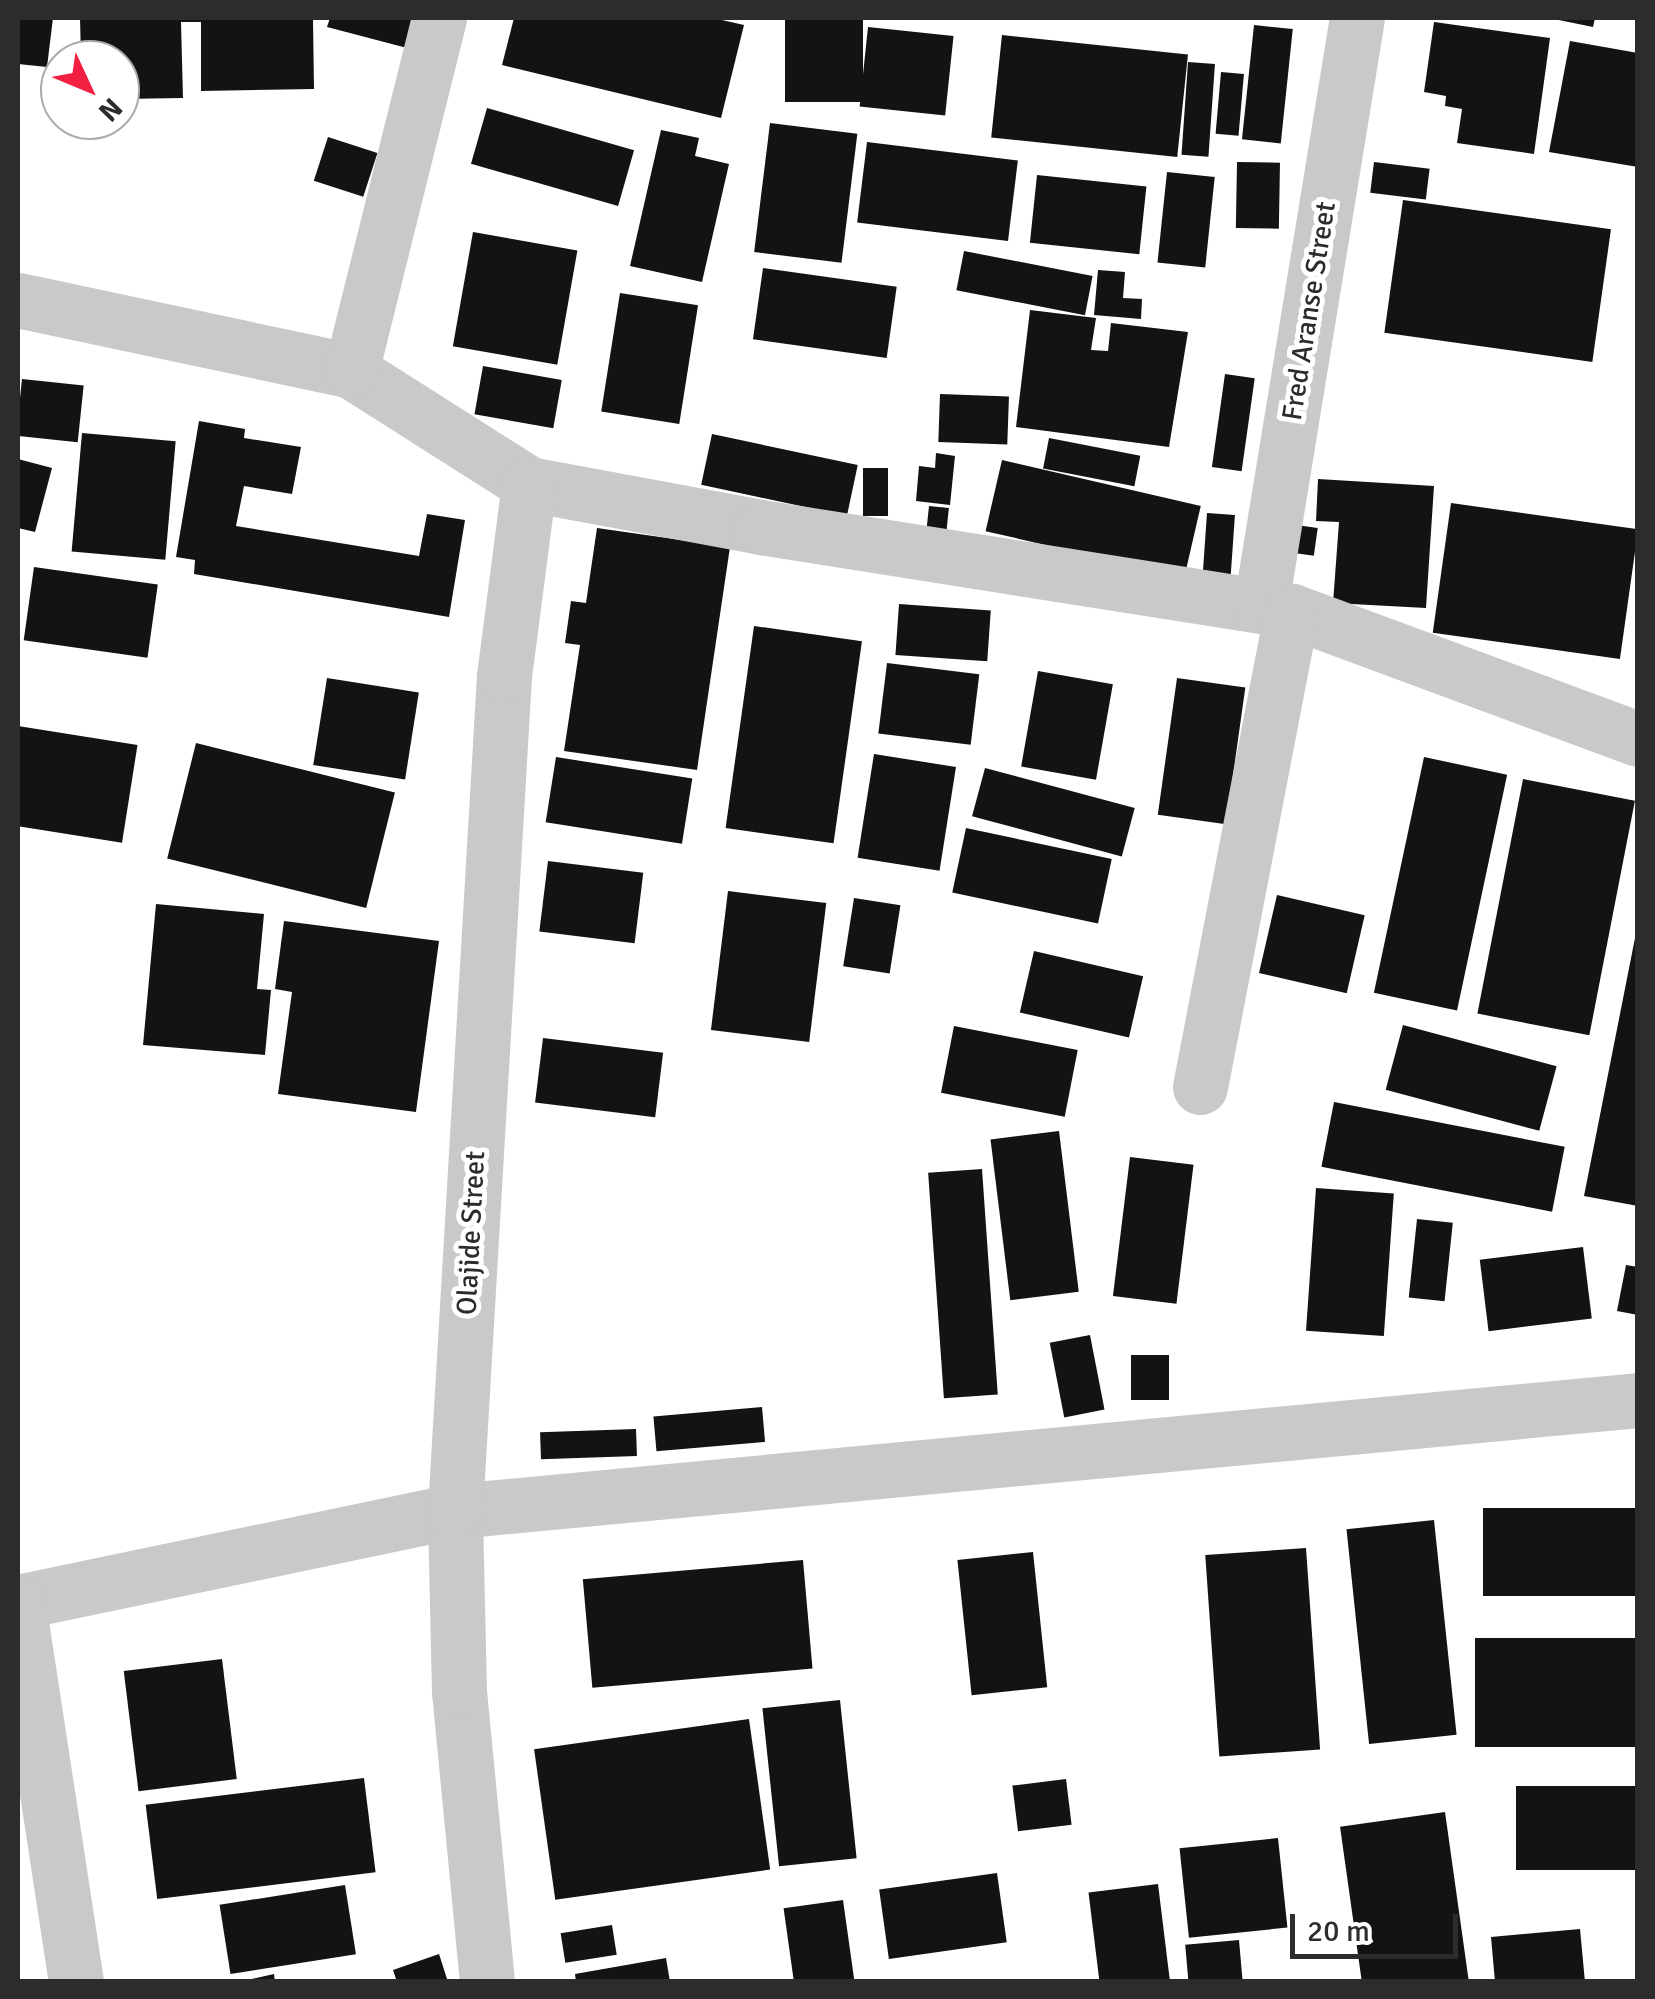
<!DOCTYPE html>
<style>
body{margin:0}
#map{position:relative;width:1655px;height:1999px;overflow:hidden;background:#fff;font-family:Signika,sans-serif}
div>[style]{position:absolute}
.building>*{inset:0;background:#131313;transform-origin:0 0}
.minor>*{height:55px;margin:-27.5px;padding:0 27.5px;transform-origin:27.5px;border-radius:27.5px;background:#c9c9c9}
span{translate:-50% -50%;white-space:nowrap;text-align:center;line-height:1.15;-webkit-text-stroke:10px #fff;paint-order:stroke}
.street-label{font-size:28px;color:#2c2c2c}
.frame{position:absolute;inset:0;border:20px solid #2c2c2c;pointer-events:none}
.north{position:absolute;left:40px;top:40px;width:100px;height:100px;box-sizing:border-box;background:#fff;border:2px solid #ababab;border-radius:50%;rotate:134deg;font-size:28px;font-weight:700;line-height:40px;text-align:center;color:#2c2c2c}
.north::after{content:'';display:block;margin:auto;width:35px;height:45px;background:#f31f42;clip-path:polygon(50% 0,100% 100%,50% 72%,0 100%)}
.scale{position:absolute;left:1290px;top:1914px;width:168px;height:45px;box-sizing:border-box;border:5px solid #2c2c2c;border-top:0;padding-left:12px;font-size:30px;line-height:35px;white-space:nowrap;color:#2c2c2c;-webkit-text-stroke:8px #fff;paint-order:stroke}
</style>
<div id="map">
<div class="building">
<i style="clip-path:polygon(18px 18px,53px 18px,47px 67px,18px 64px)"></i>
<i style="clip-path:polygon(80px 18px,313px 18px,314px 89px,201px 91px,201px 22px,181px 22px,183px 98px,120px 99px,120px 60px,81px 60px)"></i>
<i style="clip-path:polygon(330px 18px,415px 18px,407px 48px,327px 27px)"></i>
<i style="clip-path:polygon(514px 18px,713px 18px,744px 25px,721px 118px,502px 65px)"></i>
<i style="left:785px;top:18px;width:78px;height:84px"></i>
<i style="clip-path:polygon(1549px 18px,1595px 18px,1593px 27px)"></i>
<i style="clip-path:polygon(1434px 22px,1550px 38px,1534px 154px,1457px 143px,1462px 109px,1445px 106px,1446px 96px,1424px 92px)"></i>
<i style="left:1254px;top:25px;width:39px;height:115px;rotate:6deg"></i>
<i style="left:868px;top:27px;width:86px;height:80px;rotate:6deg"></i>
<i style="left:1002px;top:35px;width:187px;height:103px;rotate:6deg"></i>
<i style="clip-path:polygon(1570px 41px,1638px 53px,1638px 167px,1549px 152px)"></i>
<i style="left:1188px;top:62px;width:27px;height:93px;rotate:4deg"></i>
<i style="left:1221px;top:72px;width:23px;height:62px;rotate:5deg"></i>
<i style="left:487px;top:108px;width:153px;height:58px;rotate:16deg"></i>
<i style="left:770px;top:123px;width:88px;height:130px;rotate:7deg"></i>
<i style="clip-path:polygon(661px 130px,699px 138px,695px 156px,729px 164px,702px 282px,630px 266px)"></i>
<i style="left:328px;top:137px;width:52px;height:46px;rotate:18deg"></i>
<i style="left:867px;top:142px;width:152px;height:81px;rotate:7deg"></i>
<i style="left:1237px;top:162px;width:43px;height:66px;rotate:1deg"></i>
<i style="left:1374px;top:162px;width:56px;height:31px;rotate:7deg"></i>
<i style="left:1167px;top:172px;width:48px;height:91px;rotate:6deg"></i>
<i style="left:1037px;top:175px;width:110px;height:68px;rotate:6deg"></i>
<i style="left:1403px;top:200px;width:210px;height:134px;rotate:8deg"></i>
<i style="left:473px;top:232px;width:106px;height:116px;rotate:10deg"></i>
<i style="left:964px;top:251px;width:131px;height:40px;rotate:11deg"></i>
<i style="left:763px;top:268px;width:135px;height:72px;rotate:8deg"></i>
<i style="clip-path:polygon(1098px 270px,1125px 272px,1123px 298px,1142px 299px,1141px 319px,1094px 315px)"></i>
<i style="left:620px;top:293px;width:79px;height:120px;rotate:9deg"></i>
<i style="clip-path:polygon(1030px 310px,1096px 318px,1091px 350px,1108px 351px,1111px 323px,1188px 332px,1169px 447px,1016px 427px)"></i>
<i style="left:483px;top:366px;width:80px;height:49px;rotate:10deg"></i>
<i style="left:1225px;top:374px;width:30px;height:94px;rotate:8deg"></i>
<i style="left:22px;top:379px;width:62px;height:57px;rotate:6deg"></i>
<i style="left:940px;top:394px;width:69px;height:48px;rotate:2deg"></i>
<i style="clip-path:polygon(199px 421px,245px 429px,244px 438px,301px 447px,292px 494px,244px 486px,236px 526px,419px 556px,427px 514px,465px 520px,449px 617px,194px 574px,195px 560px,176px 557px)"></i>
<i style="left:82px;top:433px;width:94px;height:119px;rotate:5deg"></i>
<i style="left:712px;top:434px;width:149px;height:52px;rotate:12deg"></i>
<i style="left:1049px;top:438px;width:93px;height:31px;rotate:11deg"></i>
<i style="clip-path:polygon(936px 453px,955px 456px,950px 505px,916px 501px,919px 466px,935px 468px)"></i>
<i style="clip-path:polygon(18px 459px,52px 468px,35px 532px,18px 528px)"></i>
<i style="left:1002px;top:460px;width:204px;height:73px;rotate:13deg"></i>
<i style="left:863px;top:468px;width:25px;height:48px"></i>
<i style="clip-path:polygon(1318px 479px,1434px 486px,1426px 608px,1333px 603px,1339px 522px,1316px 521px)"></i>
<i style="left:1451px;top:503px;width:189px;height:131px;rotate:8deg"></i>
<i style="left:929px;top:506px;width:20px;height:27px;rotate:6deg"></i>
<i style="left:1207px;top:513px;width:28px;height:75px;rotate:4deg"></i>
<i style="left:1289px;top:524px;width:29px;height:28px;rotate:8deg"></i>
<i style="clip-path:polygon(597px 528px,730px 547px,697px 770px,564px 751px,580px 645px,565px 643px,571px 601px,586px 603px)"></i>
<i style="left:34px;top:567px;width:125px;height:74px;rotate:8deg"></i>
<i style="left:899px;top:604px;width:92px;height:51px;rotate:4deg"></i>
<i style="left:754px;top:626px;width:109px;height:204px;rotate:8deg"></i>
<i style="left:887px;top:663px;width:93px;height:71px;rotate:7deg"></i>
<i style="left:1038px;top:671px;width:76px;height:97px;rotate:10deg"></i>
<i style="left:327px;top:678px;width:93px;height:88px;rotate:9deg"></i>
<i style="left:1177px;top:678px;width:69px;height:138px;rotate:8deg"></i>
<i style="left:18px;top:726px;width:121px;height:99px;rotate:9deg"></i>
<i style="left:196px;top:743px;width:205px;height:119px;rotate:14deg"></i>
<i style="left:874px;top:754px;width:83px;height:105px;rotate:9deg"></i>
<i style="left:556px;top:757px;width:138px;height:66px;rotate:9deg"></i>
<i style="left:1424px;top:757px;width:85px;height:241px;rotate:12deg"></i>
<i style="left:985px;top:768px;width:155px;height:50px;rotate:15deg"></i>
<i style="left:1523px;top:779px;width:114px;height:239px;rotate:11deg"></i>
<i style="left:966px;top:828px;width:149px;height:66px;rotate:12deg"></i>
<i style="left:548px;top:861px;width:96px;height:71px;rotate:7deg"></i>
<i style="left:728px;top:891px;width:99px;height:140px;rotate:7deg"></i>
<i style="left:1277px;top:895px;width:90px;height:80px;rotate:13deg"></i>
<i style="left:854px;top:898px;width:47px;height:69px;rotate:9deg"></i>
<i style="clip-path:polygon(156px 904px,264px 914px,257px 989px,271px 990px,265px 1055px,143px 1045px)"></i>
<i style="clip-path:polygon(284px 921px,439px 941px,416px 1112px,278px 1094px,292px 992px,275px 989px)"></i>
<i style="clip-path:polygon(1636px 933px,1638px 933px,1638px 1206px,1584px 1196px)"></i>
<i style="left:1034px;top:951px;width:112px;height:63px;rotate:13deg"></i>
<i style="left:1403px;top:1025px;width:159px;height:67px;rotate:15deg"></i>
<i style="left:954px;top:1026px;width:126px;height:68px;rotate:11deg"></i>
<i style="left:543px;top:1038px;width:121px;height:65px;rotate:7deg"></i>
<i style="left:1334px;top:1102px;width:235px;height:66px;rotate:11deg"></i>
<i style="left:1059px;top:1131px;width:162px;height:69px;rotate:83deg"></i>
<i style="left:1130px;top:1157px;width:64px;height:140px;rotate:7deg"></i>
<i style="left:982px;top:1169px;width:226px;height:54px;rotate:86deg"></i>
<i style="left:1316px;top:1188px;width:78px;height:143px;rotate:4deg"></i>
<i style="left:1417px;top:1219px;width:36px;height:79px;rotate:6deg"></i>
<i style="left:1583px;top:1247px;width:72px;height:104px;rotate:83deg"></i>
<i style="clip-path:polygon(1626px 1265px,1638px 1267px,1638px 1315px,1617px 1311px)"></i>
<i style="left:1090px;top:1335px;width:76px;height:41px;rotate:79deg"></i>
<i style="left:1169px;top:1355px;width:45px;height:38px;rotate:90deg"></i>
<i style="left:762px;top:1407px;width:35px;height:109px;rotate:85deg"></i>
<i style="left:636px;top:1429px;width:27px;height:96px;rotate:88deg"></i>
<i style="left:1638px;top:1508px;width:88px;height:155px;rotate:90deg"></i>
<i style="left:1434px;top:1520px;width:216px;height:88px;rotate:84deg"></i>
<i style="left:1306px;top:1548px;width:202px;height:101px;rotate:86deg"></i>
<i style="left:1033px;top:1552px;width:136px;height:76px;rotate:84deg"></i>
<i style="left:803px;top:1560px;width:109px;height:221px;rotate:85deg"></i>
<i style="left:1638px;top:1638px;width:109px;height:163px;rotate:90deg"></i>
<i style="left:222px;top:1659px;width:121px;height:99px;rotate:83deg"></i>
<i style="left:840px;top:1700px;width:159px;height:78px;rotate:84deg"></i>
<i style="left:749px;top:1719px;width:152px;height:217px;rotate:82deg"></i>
<i style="left:364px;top:1778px;width:95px;height:220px;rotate:83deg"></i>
<i style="left:1066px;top:1779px;width:46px;height:54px;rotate:83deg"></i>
<i style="left:1638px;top:1786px;width:84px;height:122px;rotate:90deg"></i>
<i style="left:1445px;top:1812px;width:172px;height:106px;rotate:82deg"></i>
<i style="left:1278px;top:1838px;width:90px;height:99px;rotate:84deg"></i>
<i style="left:997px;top:1873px;width:70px;height:119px;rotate:82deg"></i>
<i style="left:1158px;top:1884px;width:99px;height:70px;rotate:83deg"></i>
<i style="left:345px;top:1885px;width:70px;height:127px;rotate:81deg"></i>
<i style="left:843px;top:1900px;width:83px;height:60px;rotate:82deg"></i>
<i style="left:612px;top:1925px;width:30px;height:52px;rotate:81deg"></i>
<i style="clip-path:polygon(1580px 1929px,1585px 1982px,1495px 1982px,1491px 1937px)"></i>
<i style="left:1239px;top:1940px;width:42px;height:54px;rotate:85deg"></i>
<i style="clip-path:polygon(439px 1954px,448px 1982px,397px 1982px,393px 1970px)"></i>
<i style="clip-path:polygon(666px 1958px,670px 1982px,576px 1982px,575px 1974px)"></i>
<i style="clip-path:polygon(274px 1974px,275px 1982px,247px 1982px,247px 1980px)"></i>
</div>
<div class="minor">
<i style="left:18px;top:300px;width:340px;rotate:12deg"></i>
<i style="left:351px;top:371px;width:211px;rotate:32.4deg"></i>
<i style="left:529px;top:484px;width:235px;rotate:10.5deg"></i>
<i style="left:760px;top:527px;width:539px;rotate:8.97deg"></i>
<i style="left:1292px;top:611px;width:369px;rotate:20.3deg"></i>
<i style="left:351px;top:371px;width:364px;rotate:-76deg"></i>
<i style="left:1261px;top:604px;width:594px;rotate:-80.7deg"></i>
<i style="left:1200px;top:1087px;width:485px;rotate:-79.1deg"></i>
<i style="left:18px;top:1602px;width:446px;rotate:-11.8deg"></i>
<i style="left:455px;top:1511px;width:1188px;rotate:-5.36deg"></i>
<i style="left:18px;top:1603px;width:383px;rotate:81.3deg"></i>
<i style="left:487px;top:1982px;width:291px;rotate:-95.5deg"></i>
<i style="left:459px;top:1692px;width:181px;rotate:-91.3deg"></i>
<i style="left:455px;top:1511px;width:836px;rotate:-86.64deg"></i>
<i style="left:504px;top:676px;width:194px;rotate:-82.6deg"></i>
</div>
<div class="street-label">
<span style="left:1309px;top:311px;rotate:-81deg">Fred Aranse Street</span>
<span style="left:471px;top:1233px;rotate:-87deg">Olajide Street</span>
</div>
<div class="frame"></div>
<div class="north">N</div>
<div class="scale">20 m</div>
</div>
